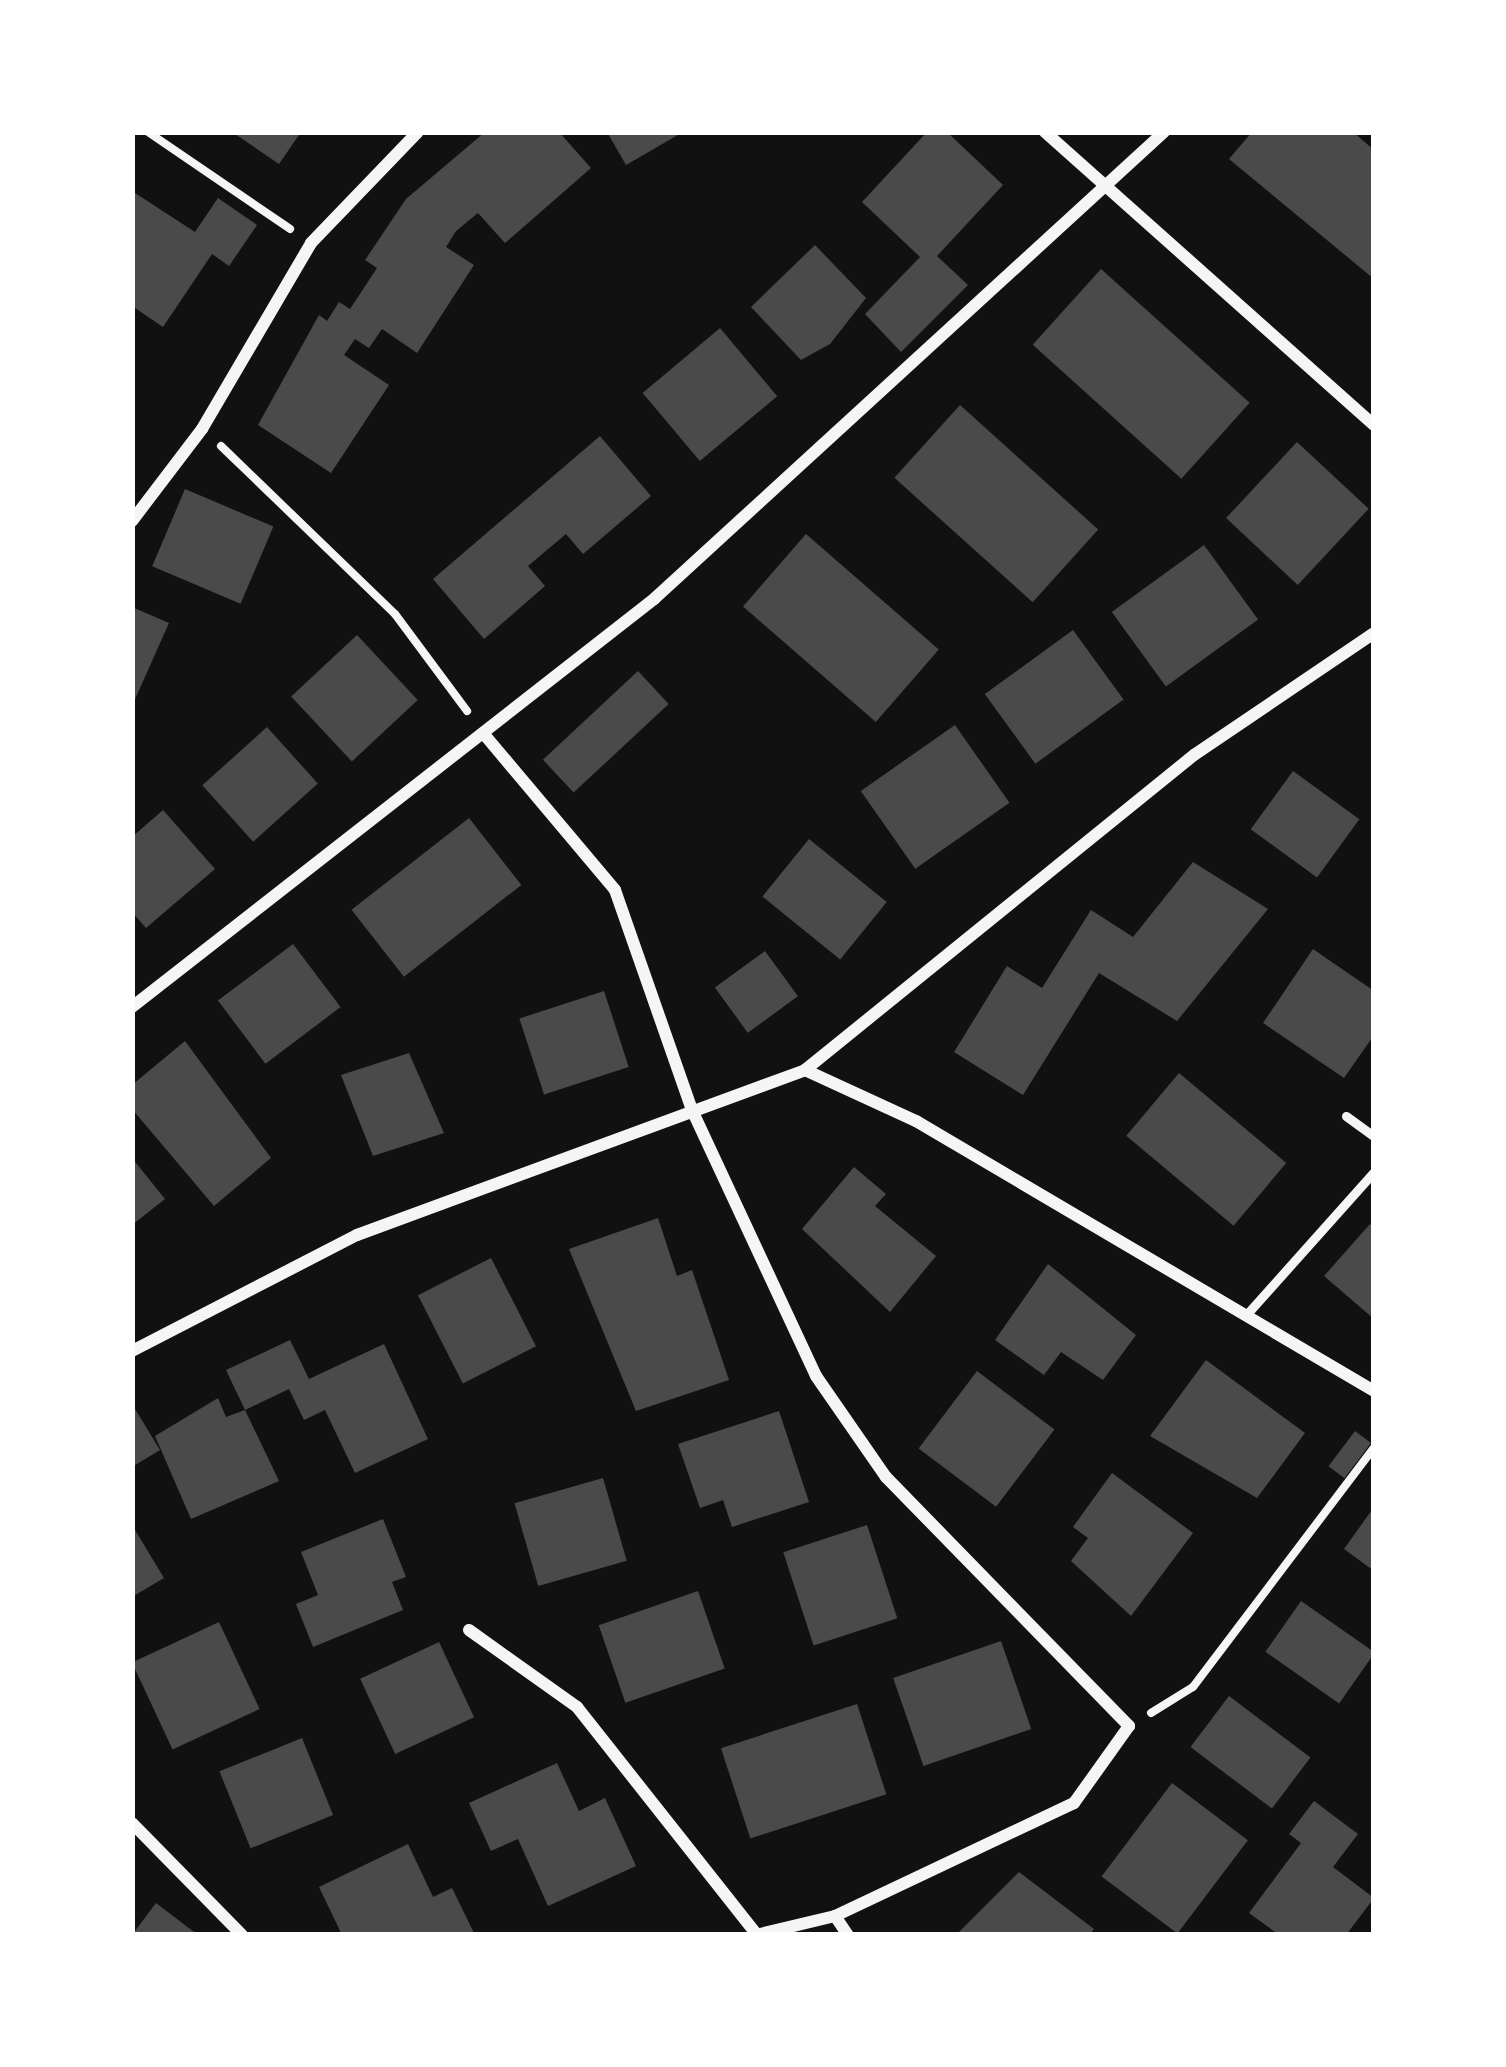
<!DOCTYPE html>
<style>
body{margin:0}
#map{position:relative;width:1506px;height:2067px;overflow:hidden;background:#111;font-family:Bitter,serif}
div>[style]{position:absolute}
.building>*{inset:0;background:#4a4a4a;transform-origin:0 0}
.path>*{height:8px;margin:-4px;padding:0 4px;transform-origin:4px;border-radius:4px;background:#f5f5f5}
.service>*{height:9px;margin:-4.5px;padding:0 4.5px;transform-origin:4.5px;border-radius:4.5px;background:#f5f5f5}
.minor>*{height:12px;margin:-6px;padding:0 6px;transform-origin:6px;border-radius:6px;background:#f5f5f5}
span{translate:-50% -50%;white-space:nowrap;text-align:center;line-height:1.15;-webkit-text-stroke:12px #fff;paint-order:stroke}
.frame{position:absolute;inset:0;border:135px solid #fff;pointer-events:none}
</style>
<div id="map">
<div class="building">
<i style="clip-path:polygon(232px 132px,301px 132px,279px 164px)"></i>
<i style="clip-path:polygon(485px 132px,559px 132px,591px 168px,505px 243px,478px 213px,456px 231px,446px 247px,474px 265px,417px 353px,382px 329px,369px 348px,355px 339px,344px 355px,389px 385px,331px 473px,258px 425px,319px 315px,327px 321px,339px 302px,350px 309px,377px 268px,365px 260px,406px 199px)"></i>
<i style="clip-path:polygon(607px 132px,683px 132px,626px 165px)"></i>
<i style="clip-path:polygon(927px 132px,947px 132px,1003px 185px,937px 256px,968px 285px,901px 352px,865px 314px,920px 257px,862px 202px)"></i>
<i style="clip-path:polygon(1252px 132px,1353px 132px,1374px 150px,1374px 279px,1229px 159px)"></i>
<i style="clip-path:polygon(135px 193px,195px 232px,218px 198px,257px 225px,229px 266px,212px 254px,163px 327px,132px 306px)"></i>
<i style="clip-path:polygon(815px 245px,866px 298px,830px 344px,801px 360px,751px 307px)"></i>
<i style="left:1101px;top:269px;width:200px;height:102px;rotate:42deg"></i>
<i style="left:720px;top:328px;width:89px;height:101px;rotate:50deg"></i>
<i style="left:960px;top:405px;width:186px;height:98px;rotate:42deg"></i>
<i style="clip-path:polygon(600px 436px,651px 496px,583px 554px,566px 534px,528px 566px,545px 586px,484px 639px,433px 579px)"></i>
<i style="left:1297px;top:442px;width:98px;height:104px;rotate:43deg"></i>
<i style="left:185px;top:489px;width:96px;height:84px;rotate:23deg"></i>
<i style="left:806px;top:534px;width:176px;height:96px;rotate:41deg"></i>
<i style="left:1204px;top:545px;width:92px;height:114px;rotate:54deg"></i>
<i style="clip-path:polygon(132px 607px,169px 623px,132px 706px)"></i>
<i style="left:1073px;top:630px;width:86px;height:109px;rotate:54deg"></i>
<i style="left:357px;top:635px;width:89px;height:90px;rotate:47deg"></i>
<i style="left:638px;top:671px;width:45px;height:130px;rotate:47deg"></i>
<i style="left:955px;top:725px;width:95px;height:115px;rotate:55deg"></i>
<i style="left:267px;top:727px;width:76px;height:87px;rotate:48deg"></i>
<i style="left:1293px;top:771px;width:82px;height:72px;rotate:36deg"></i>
<i style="clip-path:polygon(163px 810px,215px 869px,146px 928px,132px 912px,132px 837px)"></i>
<i style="left:469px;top:818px;width:85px;height:149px;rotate:52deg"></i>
<i style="left:809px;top:839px;width:100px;height:74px;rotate:39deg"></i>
<i style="clip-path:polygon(1193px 862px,1268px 909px,1177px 1021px,1099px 973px,1023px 1095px,954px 1052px,1007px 966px,1042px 988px,1091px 910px,1133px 937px)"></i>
<i style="left:293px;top:944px;width:79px;height:94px;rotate:53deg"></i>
<i style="clip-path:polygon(1313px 949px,1374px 991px,1374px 1035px,1344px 1078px,1263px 1023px)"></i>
<i style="left:765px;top:951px;width:56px;height:62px;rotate:54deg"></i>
<i style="left:604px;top:991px;width:80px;height:89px;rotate:72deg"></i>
<i style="clip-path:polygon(185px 1041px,271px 1158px,214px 1206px,132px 1109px,132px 1085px)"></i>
<i style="clip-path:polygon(409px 1053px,444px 1133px,373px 1156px,341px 1075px)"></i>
<i style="left:1179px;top:1073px;width:140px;height:82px;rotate:40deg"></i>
<i style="clip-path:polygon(132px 1158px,165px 1199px,132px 1225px)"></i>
<i style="clip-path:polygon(854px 1167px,886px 1194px,875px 1206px,936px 1256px,890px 1312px,802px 1229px)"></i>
<i style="clip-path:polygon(658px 1218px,677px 1276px,692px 1270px,729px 1380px,636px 1411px,569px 1249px)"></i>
<i style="clip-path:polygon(1370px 1224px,1374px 1228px,1374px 1319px,1324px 1276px)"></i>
<i style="left:491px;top:1258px;width:99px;height:82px;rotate:63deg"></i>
<i style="clip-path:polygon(1048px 1264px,1136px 1335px,1103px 1380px,1061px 1352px,1044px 1375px,995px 1340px)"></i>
<i style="clip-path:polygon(290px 1340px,309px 1379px,384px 1344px,428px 1439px,355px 1473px,325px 1410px,304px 1420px,289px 1389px,245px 1410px,279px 1481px,191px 1519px,155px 1436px,218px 1398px,226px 1417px,245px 1410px,226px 1370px)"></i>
<i style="clip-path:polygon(1206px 1360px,1305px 1433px,1257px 1498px,1150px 1436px)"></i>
<i style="left:977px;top:1371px;width:97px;height:97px;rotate:37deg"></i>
<i style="clip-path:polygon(135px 1409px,160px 1450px,132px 1467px,132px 1411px)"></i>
<i style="clip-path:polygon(779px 1411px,809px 1502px,732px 1527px,723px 1500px,700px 1508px,678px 1444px)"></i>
<i style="left:1355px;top:1431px;width:20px;height:44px;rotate:37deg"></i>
<i style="clip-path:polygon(1112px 1473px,1193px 1533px,1131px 1616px,1071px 1561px,1088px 1538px,1073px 1527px)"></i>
<i style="left:603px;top:1478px;width:86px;height:92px;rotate:74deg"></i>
<i style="clip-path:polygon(1374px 1507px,1374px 1571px,1344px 1549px)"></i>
<i style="clip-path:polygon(383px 1519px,406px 1577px,392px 1582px,403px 1610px,313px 1647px,296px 1604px,318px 1595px,301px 1552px)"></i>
<i style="clip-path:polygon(132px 1525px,164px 1578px,132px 1597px)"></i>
<i style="left:867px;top:1525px;width:98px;height:88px;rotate:72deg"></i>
<i style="left:698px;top:1591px;width:82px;height:105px;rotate:71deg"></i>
<i style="left:1301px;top:1601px;width:90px;height:62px;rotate:35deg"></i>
<i style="left:219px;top:1622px;width:96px;height:96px;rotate:65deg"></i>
<i style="left:1001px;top:1641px;width:93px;height:114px;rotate:71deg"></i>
<i style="left:439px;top:1642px;width:83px;height:87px;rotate:65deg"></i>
<i style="left:1229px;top:1696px;width:102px;height:64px;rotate:37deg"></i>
<i style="left:857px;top:1704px;width:95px;height:143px;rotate:72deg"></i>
<i style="left:302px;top:1738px;width:83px;height:89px;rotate:68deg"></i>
<i style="clip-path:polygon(557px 1763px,579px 1811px,605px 1798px,636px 1866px,548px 1906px,518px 1839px,491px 1851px,469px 1803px)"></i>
<i style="left:1172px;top:1783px;width:95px;height:117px;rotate:37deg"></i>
<i style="clip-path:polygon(1314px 1801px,1358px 1834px,1333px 1867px,1374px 1898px,1346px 1935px,1279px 1935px,1249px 1913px,1301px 1843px,1289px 1834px)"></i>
<i style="clip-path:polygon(408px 1844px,433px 1897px,452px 1888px,475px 1935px,342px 1935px,319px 1887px)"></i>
<i style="clip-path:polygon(1019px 1872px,1094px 1929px,1089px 1935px,956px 1935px)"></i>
<i style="clip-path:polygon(156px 1903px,198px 1935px,132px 1935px)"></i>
</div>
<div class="path">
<i style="left:148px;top:132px;width:172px;rotate:34.3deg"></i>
<i style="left:221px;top:446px;width:242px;rotate:44deg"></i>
<i style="left:395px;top:614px;width:121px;rotate:53.4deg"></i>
<i style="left:1151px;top:1713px;width:49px;rotate:-31.8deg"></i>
<i style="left:1193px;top:1687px;width:300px;rotate:-52.9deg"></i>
</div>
<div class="service">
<i style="left:1346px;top:1116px;width:34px;rotate:36deg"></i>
<i style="left:1246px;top:1315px;width:192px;rotate:-48.2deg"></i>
</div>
<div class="minor">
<i style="left:1045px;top:132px;width:441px;rotate:41.7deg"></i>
<i style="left:132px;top:521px;width:116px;rotate:-52.7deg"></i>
<i style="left:202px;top:429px;width:216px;rotate:-59.6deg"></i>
<i style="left:311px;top:243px;width:154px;rotate:-46.1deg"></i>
<i style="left:483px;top:733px;width:205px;rotate:49.9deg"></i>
<i style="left:615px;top:890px;width:233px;rotate:70.7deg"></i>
<i style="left:692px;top:1110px;width:293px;rotate:65deg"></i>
<i style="left:816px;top:1376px;width:123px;rotate:55.3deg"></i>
<i style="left:886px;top:1477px;width:348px;rotate:45.7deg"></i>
<i style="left:1129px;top:1726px;width:95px;rotate:125.5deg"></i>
<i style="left:1074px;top:1803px;width:264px;rotate:154.7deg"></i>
<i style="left:835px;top:1916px;width:81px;rotate:166.5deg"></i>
<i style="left:132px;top:1007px;width:663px;rotate:-38.01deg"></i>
<i style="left:654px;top:599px;width:692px;rotate:-42.48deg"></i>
<i style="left:805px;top:1070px;width:122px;rotate:24.7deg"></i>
<i style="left:916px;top:1121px;width:532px;rotate:30.52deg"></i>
<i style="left:132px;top:1351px;width:253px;rotate:-27.3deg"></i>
<i style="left:357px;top:1235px;width:477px;rotate:-20.2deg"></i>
<i style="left:805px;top:1070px;width:501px;rotate:-39deg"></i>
<i style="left:1194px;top:755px;width:217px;rotate:-34.1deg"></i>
<i style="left:469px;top:1630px;width:133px;rotate:35.5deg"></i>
<i style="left:577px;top:1707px;width:290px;rotate:51.7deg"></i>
<i style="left:132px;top:1823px;width:157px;rotate:45.5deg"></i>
<i style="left:835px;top:1916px;width:23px;rotate:56deg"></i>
</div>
<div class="frame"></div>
</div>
